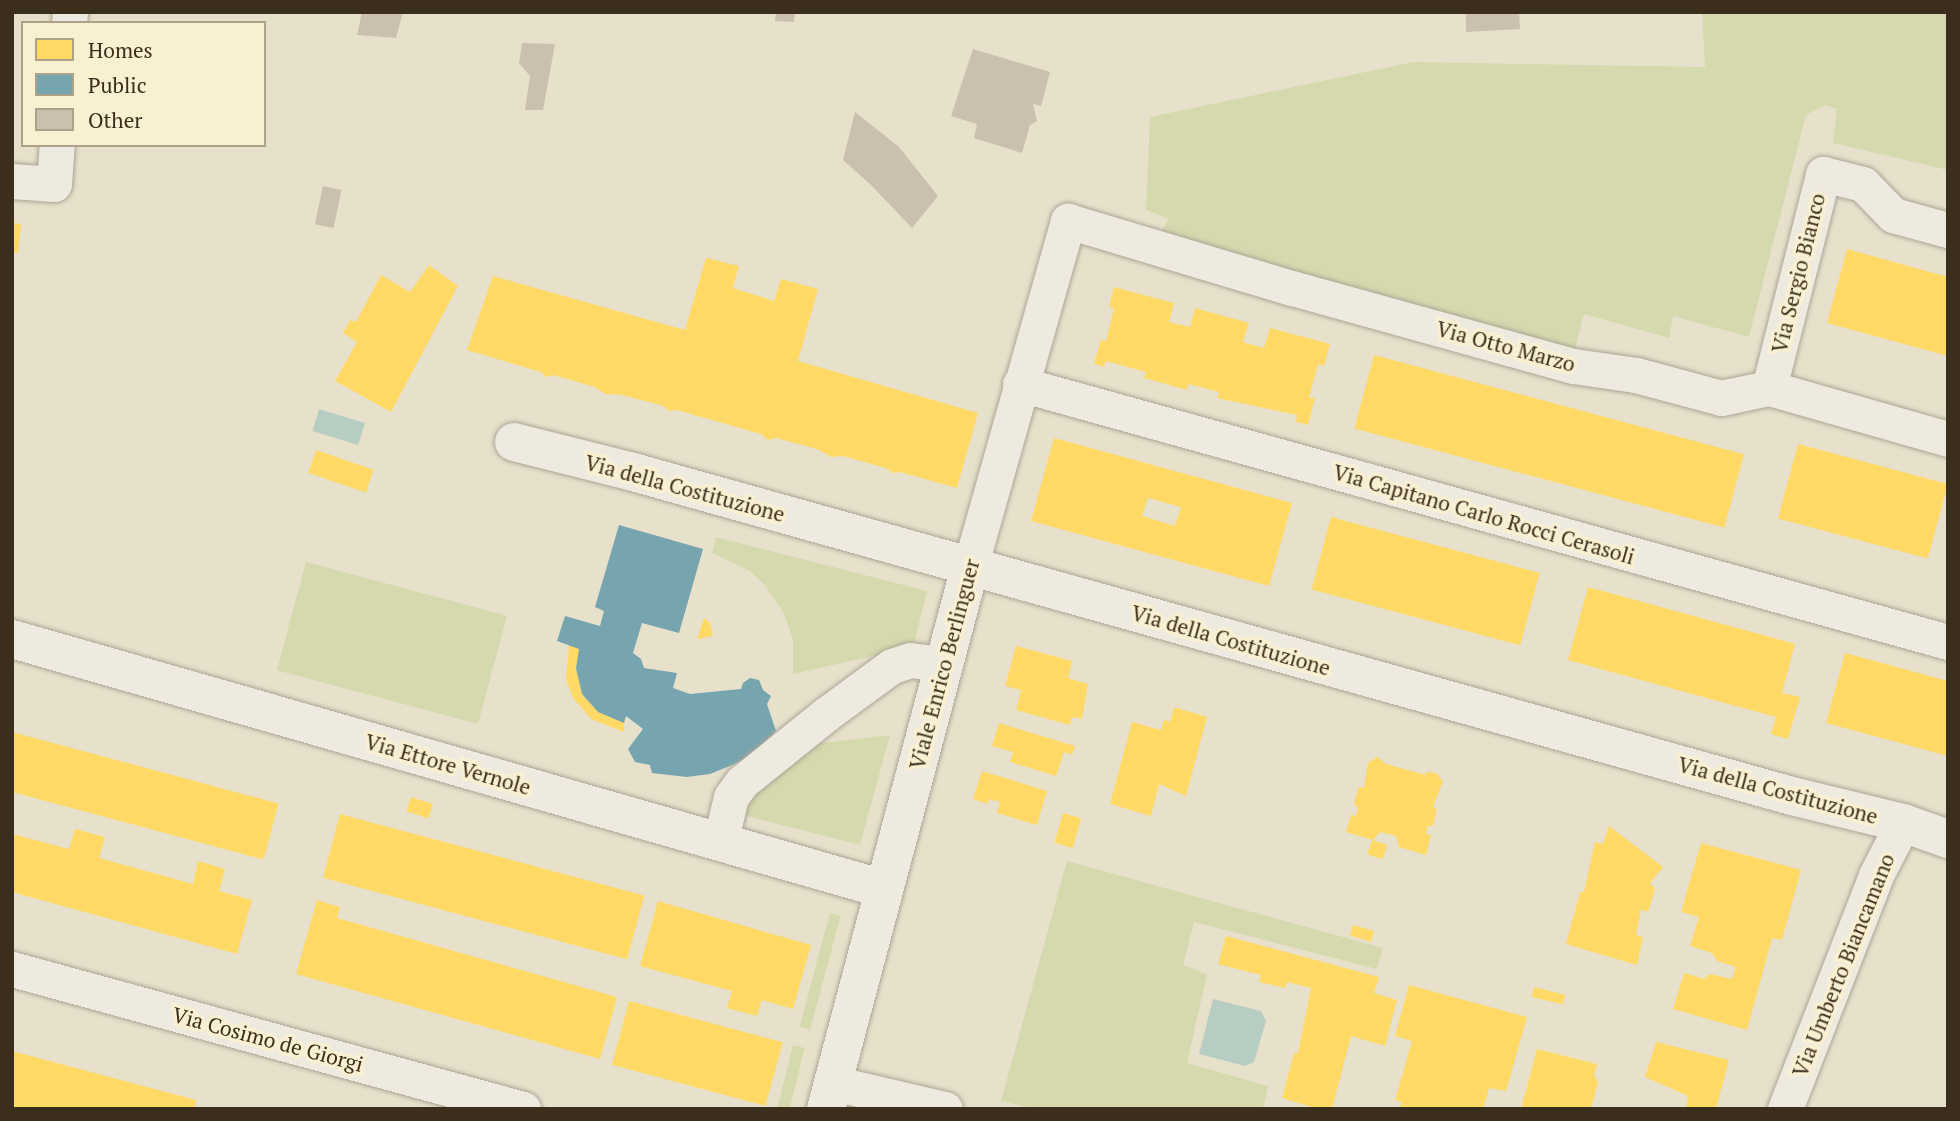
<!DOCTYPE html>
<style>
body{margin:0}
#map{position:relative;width:1960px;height:1121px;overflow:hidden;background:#e7e1cc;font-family:"PT Serif",serif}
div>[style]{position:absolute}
.green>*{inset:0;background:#d5d9ad;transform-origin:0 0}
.water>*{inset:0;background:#b8cdc2;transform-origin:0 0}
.homes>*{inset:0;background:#ffd966;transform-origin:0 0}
.public>*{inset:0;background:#76a5af}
.building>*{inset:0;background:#cbbfad;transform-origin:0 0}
.roads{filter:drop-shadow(0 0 2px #aca596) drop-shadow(0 0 2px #aca596)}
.street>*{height:35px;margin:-17.5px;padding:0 17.5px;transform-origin:17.5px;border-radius:17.5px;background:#efeadf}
.secondary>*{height:38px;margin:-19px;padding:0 19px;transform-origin:19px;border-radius:19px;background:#efeadf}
span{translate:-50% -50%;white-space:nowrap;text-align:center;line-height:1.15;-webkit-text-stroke:7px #f9f0d2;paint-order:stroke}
.street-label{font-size:21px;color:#3c2e1c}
.frame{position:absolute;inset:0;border:14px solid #3c2e1c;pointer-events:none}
.legend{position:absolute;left:21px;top:21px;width:245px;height:126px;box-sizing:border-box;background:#f9f0d2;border:2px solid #ada289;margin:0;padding:9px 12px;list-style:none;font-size:21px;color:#3c2e1c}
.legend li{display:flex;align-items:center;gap:14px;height:35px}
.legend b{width:35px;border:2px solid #ada289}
</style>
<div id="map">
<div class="green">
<i style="clip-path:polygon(1702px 12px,1948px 12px,1948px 170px,1833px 143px,1837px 109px,1825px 105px,1806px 115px,1749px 337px,1673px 316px,1669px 338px,1584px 314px,1574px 352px,1162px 235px,1163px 228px,1169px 219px,1146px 210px,1150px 117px,1413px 62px,1705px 67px)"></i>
<i style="clip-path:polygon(716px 537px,927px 591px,913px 647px,793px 674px,793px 640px,784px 613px,764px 584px,750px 571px,712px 553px)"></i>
<i style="left:306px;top:562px;width:208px;height:112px;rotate:15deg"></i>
<i style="clip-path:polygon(890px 735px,860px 845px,742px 815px,746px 801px,806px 745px)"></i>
<i style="clip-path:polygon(1067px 861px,1383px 948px,1377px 969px,1194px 922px,1183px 965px,1207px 974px,1187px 1063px,1268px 1086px,1263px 1109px,1035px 1109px,1001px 1101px)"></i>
<i style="left:830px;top:913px;width:11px;height:118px;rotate:15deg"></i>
<i style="left:793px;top:1045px;width:12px;height:66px;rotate:14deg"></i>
</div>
<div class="water">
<i style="left:319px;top:409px;width:48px;height:23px;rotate:17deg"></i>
<i style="clip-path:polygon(1213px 999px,1261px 1011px,1266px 1021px,1254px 1062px,1245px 1066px,1199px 1054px)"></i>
</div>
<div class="homes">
<i style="clip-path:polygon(12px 223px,21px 224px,18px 253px,12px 253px)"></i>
<i style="clip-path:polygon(1847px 249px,1948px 277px,1948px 356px,1827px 323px)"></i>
<i style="clip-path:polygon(706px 258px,739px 266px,733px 288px,774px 301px,781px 279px,818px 289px,798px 361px,978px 413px,957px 488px,900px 472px,893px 473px,886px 468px,843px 456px,831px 457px,817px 449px,776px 438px,768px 440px,761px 434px,677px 410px,669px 411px,664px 406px,622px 395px,605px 394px,595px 387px,553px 375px,546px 377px,541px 372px,467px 350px,493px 276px,685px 330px)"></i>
<i style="clip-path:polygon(429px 265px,458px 286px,391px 412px,335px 381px,357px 342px,343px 333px,350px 320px,356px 322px,381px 275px,410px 292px)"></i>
<i style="clip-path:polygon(1114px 287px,1174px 303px,1169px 322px,1190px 327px,1195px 308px,1249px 323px,1243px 342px,1264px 348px,1270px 328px,1330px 344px,1324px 366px,1318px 364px,1309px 398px,1315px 398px,1308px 425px,1296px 422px,1297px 415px,1217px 398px,1219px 392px,1188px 384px,1187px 390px,1144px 378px,1146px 372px,1106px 361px,1104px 367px,1094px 364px,1101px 340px,1106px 341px,1114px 309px,1109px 307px)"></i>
<i style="left:1374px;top:355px;width:383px;height:76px;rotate:15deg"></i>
<i style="clip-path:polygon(evenodd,1054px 438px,1292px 503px,1269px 586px,1031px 521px,1054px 438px,1148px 498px,1181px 507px,1175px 526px,1142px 516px,1148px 498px)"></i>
<i style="left:1798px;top:444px;width:155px;height:77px;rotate:15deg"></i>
<i style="left:316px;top:450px;width:61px;height:24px;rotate:19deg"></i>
<i style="left:1331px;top:517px;width:216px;height:75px;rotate:15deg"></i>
<i style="clip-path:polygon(1588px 587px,1795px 644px,1782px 693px,1800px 697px,1788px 739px,1771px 734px,1776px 717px,1568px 660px)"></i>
<i style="clip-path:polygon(704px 618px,710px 623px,713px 636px,697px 639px)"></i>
<i style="clip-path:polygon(569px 645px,579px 649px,576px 668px,582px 694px,598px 712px,624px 723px,624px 732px,591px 719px,573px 698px,566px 679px)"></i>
<i style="clip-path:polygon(1016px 646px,1072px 661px,1068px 678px,1088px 684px,1082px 719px,1072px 717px,1070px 725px,1016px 710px,1021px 690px,1005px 686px)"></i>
<i style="clip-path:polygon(1845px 653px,1948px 681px,1948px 756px,1826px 723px)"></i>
<i style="clip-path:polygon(1174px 707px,1207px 717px,1186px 796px,1159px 784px,1151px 816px,1110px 804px,1132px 722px,1161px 730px,1164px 720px,1170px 722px)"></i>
<i style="clip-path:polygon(999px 723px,1075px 746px,1072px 755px,1064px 752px,1056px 776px,1010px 762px,1013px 752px,992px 746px)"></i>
<i style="left:12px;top:732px;width:276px;height:58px;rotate:15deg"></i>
<i style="clip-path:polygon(1377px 757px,1386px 764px,1426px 775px,1426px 772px,1436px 773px,1443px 781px,1433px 807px,1437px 809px,1433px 826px,1428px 826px,1426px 834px,1431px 835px,1426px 855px,1399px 847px,1396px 836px,1380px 832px,1373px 840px,1346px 832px,1351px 815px,1356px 816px,1358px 808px,1354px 803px,1359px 787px,1364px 788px,1368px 763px)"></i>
<i style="clip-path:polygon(982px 771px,1047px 791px,1037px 825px,997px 813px,1000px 802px,989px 799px,988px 804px,973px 799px)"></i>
<i style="left:411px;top:797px;width:23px;height:15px;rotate:18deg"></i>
<i style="left:1063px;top:813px;width:19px;height:31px;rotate:16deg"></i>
<i style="left:340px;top:814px;width:315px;height:66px;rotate:15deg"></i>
<i style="clip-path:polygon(1609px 826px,1663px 867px,1650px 883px,1655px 889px,1648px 912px,1641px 909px,1636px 935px,1643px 937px,1637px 965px,1566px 944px,1580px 892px,1584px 892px,1595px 842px,1603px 844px)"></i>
<i style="clip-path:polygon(75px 829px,105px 837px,99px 858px,193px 884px,198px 861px,225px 869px,219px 891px,252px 900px,237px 954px,12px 892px,12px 834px,69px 849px)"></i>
<i style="left:1372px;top:840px;width:16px;height:15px;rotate:18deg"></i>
<i style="clip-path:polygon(1701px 843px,1801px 870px,1782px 940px,1772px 938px,1747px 1030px,1673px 1009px,1684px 973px,1704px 979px,1710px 974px,1732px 979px,1736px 967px,1717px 961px,1712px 953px,1690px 946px,1699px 917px,1681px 912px)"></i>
<i style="clip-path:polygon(317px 900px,340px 907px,337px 918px,617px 997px,600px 1059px,296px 974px)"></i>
<i style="clip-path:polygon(658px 901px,811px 945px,793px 1009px,762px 1000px,757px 1016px,727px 1008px,732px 991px,640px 966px)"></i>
<i style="left:1353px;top:925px;width:22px;height:11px;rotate:16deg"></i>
<i style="clip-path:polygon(1226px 936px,1379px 977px,1374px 993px,1397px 1000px,1385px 1046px,1351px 1036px,1332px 1109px,1318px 1109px,1282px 1098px,1294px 1053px,1298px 1053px,1311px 988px,1287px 982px,1285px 988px,1259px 982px,1261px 975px,1218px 964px)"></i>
<i style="clip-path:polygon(1409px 985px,1527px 1017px,1506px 1091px,1489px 1088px,1483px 1109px,1400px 1109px,1402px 1102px,1395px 1100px,1412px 1041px,1395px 1036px)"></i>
<i style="left:1534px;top:987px;width:32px;height:10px;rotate:14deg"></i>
<i style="left:629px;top:1001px;width:159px;height:66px;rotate:15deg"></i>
<i style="clip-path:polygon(1656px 1042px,1729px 1060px,1716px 1109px,1686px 1109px,1688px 1096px,1645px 1077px)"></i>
<i style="clip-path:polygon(1537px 1049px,1597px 1064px,1594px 1075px,1598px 1082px,1591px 1109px,1521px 1109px)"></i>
<i style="clip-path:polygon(12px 1051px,196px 1100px,194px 1109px,12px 1109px)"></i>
</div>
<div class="public">
<i style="clip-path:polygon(619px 525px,703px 549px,679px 633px,642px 623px,633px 653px,641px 659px,644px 668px,677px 673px,673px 688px,690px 694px,741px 689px,743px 683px,750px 678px,759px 680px,763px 690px,771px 696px,767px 704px,776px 731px,757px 750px,737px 763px,710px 774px,687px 777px,652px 773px,650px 765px,635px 762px,628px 749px,643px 729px,626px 716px,624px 723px,598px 712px,582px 694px,576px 668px,579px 649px,557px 641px,565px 616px,600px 626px,604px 611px,595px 607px)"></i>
</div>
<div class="building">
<i style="clip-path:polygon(362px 12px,403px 12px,396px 38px,357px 35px)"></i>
<i style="clip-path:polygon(776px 12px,795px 12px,794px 22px,775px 21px)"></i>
<i style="clip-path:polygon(1466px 12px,1519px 12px,1520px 29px,1466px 32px)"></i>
<i style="clip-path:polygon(522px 43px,555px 44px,543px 110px,525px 110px,530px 76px,519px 63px)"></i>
<i style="clip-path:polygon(973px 49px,1050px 72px,1041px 106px,1033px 104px,1037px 121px,1030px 125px,1022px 153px,974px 138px,977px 124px,951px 116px)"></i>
<i style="clip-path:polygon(855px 112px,899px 147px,938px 196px,912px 228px,870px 184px,843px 160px)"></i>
<i style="left:323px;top:186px;width:19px;height:39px;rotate:12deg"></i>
</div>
<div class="roads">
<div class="street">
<i style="left:69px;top:23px;width:11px;rotate:-85deg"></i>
<i style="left:12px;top:181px;width:42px;rotate:4.1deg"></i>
<i style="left:54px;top:184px;width:39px;rotate:-86deg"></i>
<i style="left:1020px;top:384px;width:963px;rotate:15.54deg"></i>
<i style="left:1769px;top:388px;width:221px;rotate:-75.8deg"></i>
<i style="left:1823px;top:174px;width:41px;rotate:14deg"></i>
<i style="left:1863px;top:184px;width:43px;rotate:45.9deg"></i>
<i style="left:1893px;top:215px;width:57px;rotate:15.3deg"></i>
<i style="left:970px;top:567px;width:360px;rotate:-74.2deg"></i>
<i style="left:1068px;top:221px;width:234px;rotate:16.7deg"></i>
<i style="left:1292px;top:288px;width:293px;rotate:15.5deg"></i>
<i style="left:1574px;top:366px;width:63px;rotate:8.3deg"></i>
<i style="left:1636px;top:375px;width:88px;rotate:15.1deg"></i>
<i style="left:1721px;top:398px;width:49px;rotate:-11.8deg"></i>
<i style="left:1769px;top:388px;width:186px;rotate:15.9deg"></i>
<i style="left:720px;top:843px;width:47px;rotate:-76.6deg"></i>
<i style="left:731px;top:797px;width:19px;rotate:-54deg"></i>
<i style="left:742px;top:782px;width:107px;rotate:-38.9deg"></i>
<i style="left:825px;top:715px;width:83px;rotate:-36.2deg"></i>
<i style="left:892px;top:666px;width:19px;rotate:-18deg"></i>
<i style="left:910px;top:660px;width:35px;rotate:7deg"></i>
<i style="left:12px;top:969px;width:530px;rotate:15.32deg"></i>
<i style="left:833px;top:1083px;width:115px;rotate:13.1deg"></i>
<i style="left:1785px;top:1109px;width:251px;rotate:-68.7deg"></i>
<i style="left:1876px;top:875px;width:59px;rotate:-62.6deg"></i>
</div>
<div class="secondary">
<i style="left:514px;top:442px;width:123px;rotate:14.1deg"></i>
<i style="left:633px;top:472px;width:1203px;rotate:15.62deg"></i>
<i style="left:1792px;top:796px;width:114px;rotate:13.7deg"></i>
<i style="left:1903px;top:823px;width:48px;rotate:19.6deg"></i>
<i style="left:12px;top:639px;width:907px;rotate:16deg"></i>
<i style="left:826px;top:1109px;width:561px;rotate:-75.12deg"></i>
</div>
</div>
<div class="street-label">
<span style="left:1798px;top:273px;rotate:-76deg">Via Sergio Bianco</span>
<span style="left:1506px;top:346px;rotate:15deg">Via Otto Marzo</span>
<span style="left:685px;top:488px;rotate:15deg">Via della Costituzione</span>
<span style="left:1484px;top:514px;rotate:16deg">Via Capitano Carlo Rocci Cerasoli</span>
<span style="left:1231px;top:640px;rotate:16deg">Via della Costituzione</span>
<span style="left:944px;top:664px;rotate:-75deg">Viale Enrico Berlinguer</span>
<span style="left:448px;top:764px;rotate:16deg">Via Ettore Vernole</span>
<span style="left:1778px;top:790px;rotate:15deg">Via della Costituzione</span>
<span style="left:1843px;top:965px;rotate:-68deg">Via Umberto Biancamano</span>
<span style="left:268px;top:1039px;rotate:15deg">Via Cosimo de Giorgi</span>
</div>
<div class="frame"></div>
<ul class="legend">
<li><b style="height:19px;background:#ffd966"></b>Homes</li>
<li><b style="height:19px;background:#76a5af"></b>Public</li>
<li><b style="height:19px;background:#cbbfad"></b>Other</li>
</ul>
</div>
